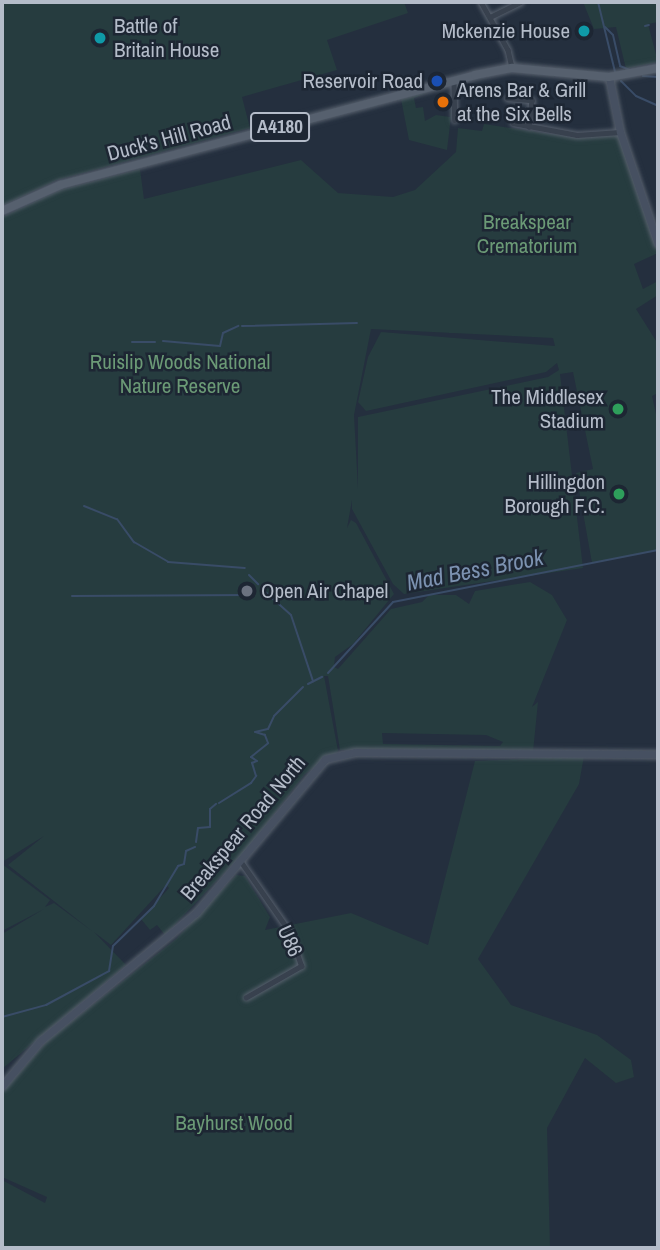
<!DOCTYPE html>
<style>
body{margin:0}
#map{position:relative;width:660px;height:1250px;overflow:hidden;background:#242f3e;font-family:"Archivo Narrow",sans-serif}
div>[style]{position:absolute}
.green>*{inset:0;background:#263c3f}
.stream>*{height:2px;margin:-1px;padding:0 1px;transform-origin:1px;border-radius:1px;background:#394c67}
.roads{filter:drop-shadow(0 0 2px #565f6c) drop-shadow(0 0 2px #565f6c)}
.street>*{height:4.5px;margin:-2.25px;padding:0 2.25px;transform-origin:2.25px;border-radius:2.25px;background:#38414e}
.secondary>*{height:7px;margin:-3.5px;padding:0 3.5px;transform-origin:3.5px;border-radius:3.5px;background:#465061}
.primary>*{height:8px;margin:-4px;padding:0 4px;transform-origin:4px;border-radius:4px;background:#56606e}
.dots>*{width:19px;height:19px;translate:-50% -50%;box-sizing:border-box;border:4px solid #1d2633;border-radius:50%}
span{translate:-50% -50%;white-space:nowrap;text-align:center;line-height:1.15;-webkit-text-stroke:5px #1d2633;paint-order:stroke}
.shield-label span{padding:2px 5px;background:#1d2633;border:2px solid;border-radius:5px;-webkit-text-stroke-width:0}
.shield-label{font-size:19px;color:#b4bcc9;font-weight:700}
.poi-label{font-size:21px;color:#b4bcc9}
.left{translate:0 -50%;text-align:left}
.right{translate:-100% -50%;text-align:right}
.street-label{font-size:21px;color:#b4bcc9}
.park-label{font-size:21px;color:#6b9a76}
.water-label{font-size:23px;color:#7c92b1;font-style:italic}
.frame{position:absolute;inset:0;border:4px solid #b4bcc9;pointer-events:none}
</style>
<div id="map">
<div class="green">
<i style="clip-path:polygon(2px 2px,404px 2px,408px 13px,327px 40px,337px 70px,242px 97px,250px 128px,57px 180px,2px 206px)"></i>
<i style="clip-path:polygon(583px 2px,658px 2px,658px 22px,648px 24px,658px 62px,626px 69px,616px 27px,594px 29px)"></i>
<i style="clip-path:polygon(429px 92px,414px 98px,416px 108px,423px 107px,425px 121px,436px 115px,450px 117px,453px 100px,447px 150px,409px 140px,401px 99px)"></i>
<i style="clip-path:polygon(evenodd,484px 124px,571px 137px,619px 134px,658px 253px,634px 264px,643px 289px,658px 281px,658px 295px,636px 309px,658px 344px,658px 393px,652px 396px,658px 423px,658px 550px,592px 563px,576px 473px,593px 469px,573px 372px,560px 374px,583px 568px,404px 594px,393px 584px,352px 509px,352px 500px,347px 528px,351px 520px,356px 523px,394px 594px,353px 644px,335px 657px,334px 667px,338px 669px,391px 609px,422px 602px,429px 595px,456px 595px,469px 604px,475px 591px,530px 582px,552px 595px,567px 620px,532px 707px,538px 702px,533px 752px,340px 750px,328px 676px,324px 676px,338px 751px,305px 774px,246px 850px,165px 935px,157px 925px,150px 930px,141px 919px,169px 888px,166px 885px,111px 945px,94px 932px,126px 965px,2px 1069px,2px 934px,44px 909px,2px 931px,2px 864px,50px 900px,45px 907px,54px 903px,92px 931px,8px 865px,44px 836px,2px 862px,2px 217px,60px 190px,140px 169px,144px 199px,301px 160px,338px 193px,393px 197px,415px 190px,456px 152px,458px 128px,482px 131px,484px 124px,371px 329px,553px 338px,555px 346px,381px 332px,368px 357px,358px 402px,366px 411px,546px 372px,557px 363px,559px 370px,548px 377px,358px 417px,358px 489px,354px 415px,371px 329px,484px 124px,382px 733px,486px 735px,503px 742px,500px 746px,383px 744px,382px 733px)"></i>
<i style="clip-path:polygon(584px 756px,579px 784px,478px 959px,511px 1005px,597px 1035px,631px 1060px,634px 1077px,616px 1083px,585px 1058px,547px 1128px,550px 1248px,2px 1248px,2px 1180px,45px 1203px,47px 1197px,2px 1177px,2px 1093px,47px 1041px,176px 939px,236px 875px,245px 876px,270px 917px,265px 930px,351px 913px,428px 945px,475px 761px)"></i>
</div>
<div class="stream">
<i style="left:598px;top:2px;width:72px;rotate:76.3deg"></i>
<i style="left:645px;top:26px;width:4px;rotate:-14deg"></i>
<i style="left:605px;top:27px;width:11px;rotate:45deg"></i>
<i style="left:613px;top:35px;width:32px;rotate:77deg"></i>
<i style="left:620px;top:66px;width:11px;rotate:22deg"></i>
<i style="left:643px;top:76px;width:15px;rotate:4deg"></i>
<i style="left:621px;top:81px;width:21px;rotate:45deg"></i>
<i style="left:636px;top:96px;width:24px;rotate:24deg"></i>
<i style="left:242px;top:326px;width:115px;rotate:-1.5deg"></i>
<i style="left:163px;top:341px;width:57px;rotate:5deg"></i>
<i style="left:220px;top:346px;width:13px;rotate:-77deg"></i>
<i style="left:223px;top:333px;width:17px;rotate:-25deg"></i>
<i style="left:132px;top:342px;width:23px"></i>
<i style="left:84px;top:506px;width:35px;rotate:22deg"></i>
<i style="left:117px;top:519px;width:29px;rotate:54deg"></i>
<i style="left:134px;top:542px;width:39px;rotate:30deg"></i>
<i style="left:168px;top:562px;width:77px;rotate:4.5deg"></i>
<i style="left:249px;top:575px;width:13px;rotate:45deg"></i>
<i style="left:261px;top:588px;width:40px;rotate:42deg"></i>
<i style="left:291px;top:615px;width:70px;rotate:71.6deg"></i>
<i style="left:72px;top:596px;width:179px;rotate:-0.3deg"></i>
<i style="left:328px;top:673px;width:96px;rotate:-47.5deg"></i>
<i style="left:393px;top:602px;width:270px;rotate:-11.1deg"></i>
<i style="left:308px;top:684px;width:16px;rotate:-27deg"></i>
<i style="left:219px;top:803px;width:38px;rotate:-32deg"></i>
<i style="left:251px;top:783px;width:9px;rotate:-54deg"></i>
<i style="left:256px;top:776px;width:14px;rotate:-107deg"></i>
<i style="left:252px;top:763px;width:5px;rotate:-22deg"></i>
<i style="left:257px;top:761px;width:7px;rotate:-146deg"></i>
<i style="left:251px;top:757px;width:22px;rotate:-39deg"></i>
<i style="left:268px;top:743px;width:9px;rotate:-111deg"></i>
<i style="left:265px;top:735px;width:10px;rotate:-163deg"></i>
<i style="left:255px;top:732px;width:13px;rotate:-13deg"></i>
<i style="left:268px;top:729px;width:14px;rotate:-65deg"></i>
<i style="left:274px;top:716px;width:41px;rotate:-45deg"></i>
<i style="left:196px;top:842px;width:14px;rotate:-82deg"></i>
<i style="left:198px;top:828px;width:12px;rotate:-5deg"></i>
<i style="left:210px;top:827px;width:18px;rotate:-90deg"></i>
<i style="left:210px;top:809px;width:8px;rotate:-40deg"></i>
<i style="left:2px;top:1017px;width:46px;rotate:-15.3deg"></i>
<i style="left:46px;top:1005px;width:72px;rotate:-28.4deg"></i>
<i style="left:109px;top:971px;width:25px;rotate:-81deg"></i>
<i style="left:113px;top:946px;width:57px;rotate:-44.3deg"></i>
<i style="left:154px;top:906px;width:47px;rotate:-59deg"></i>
<i style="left:178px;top:866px;width:6px;rotate:-18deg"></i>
<i style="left:184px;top:864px;width:13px;rotate:-81deg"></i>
<i style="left:186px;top:851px;width:10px;rotate:-24deg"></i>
</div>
<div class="roads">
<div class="street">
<i style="left:481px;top:2px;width:55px;rotate:60.6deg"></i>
<i style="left:508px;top:50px;width:17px;rotate:77deg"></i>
<i style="left:490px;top:17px;width:34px;rotate:-26deg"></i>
<i style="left:454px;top:81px;width:39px;rotate:89deg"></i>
<i style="left:507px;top:98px;width:25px;rotate:5deg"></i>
<i style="left:532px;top:100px;width:27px;rotate:96deg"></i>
<i style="left:513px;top:123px;width:65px;rotate:10.6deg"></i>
<i style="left:577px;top:135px;width:43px;rotate:-4deg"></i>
<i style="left:242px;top:863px;width:84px;rotate:55.2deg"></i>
<i style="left:290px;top:932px;width:36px;rotate:71deg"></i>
<i style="left:302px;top:966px;width:64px;rotate:150.3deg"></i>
</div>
<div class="secondary">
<i style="left:609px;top:77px;width:56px;rotate:78.7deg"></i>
<i style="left:620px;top:132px;width:118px;rotate:71.3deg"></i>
<i style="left:2px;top:1086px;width:59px;rotate:-49.8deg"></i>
<i style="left:40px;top:1041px;width:202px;rotate:-39.4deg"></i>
<i style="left:196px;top:913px;width:201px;rotate:-50deg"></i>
<i style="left:325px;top:759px;width:31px;rotate:-13deg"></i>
<i style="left:355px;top:752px;width:303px;rotate:0.4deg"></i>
</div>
<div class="primary">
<i style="left:2px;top:211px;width:64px;rotate:-24.1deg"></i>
<i style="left:60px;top:185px;width:429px;rotate:-14.8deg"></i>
<i style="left:475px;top:75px;width:38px;rotate:-11deg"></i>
<i style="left:512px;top:68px;width:97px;rotate:5.3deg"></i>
<i style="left:609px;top:77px;width:50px;rotate:-10.4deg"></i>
</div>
</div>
<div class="dots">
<i style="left:584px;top:31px;background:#0f9aa8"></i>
<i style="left:100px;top:38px;background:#0f9aa8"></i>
<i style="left:437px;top:81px;background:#1a4fb4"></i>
<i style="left:443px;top:102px;background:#e8710a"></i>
<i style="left:618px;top:409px;background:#2e9e5b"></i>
<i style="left:619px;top:494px;background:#2e9e5b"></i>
<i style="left:247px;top:591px;background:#6b7280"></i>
</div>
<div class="shield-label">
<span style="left:280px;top:127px">A4180</span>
</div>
<div class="poi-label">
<span class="left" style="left:114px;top:38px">Battle of<br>Britain House</span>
<span class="right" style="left:570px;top:31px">Mckenzie House</span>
<span class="right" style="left:423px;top:81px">Reservoir Road</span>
<span class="left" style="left:457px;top:102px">Arens Bar &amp; Grill<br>at the Six Bells</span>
<span class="right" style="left:604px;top:409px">The Middlesex<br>Stadium</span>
<span class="right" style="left:605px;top:494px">Hillingdon<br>Borough F.C.</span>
<span class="left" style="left:261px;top:591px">Open Air Chapel</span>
</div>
<div class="street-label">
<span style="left:169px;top:138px;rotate:-15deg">Duck's Hill Road</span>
<span style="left:243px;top:828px;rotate:-50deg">Breakspear Road North</span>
<span style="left:290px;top:941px;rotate:65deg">U86</span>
</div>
<div class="park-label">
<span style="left:527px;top:234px">Breakspear<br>Crematorium</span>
<span style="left:180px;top:374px">Ruislip Woods National<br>Nature Reserve</span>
<span style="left:234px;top:1123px">Bayhurst Wood</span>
</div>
<div class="water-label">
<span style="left:475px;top:570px;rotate:-11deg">Mad Bess Brook</span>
</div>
<div class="frame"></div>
</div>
